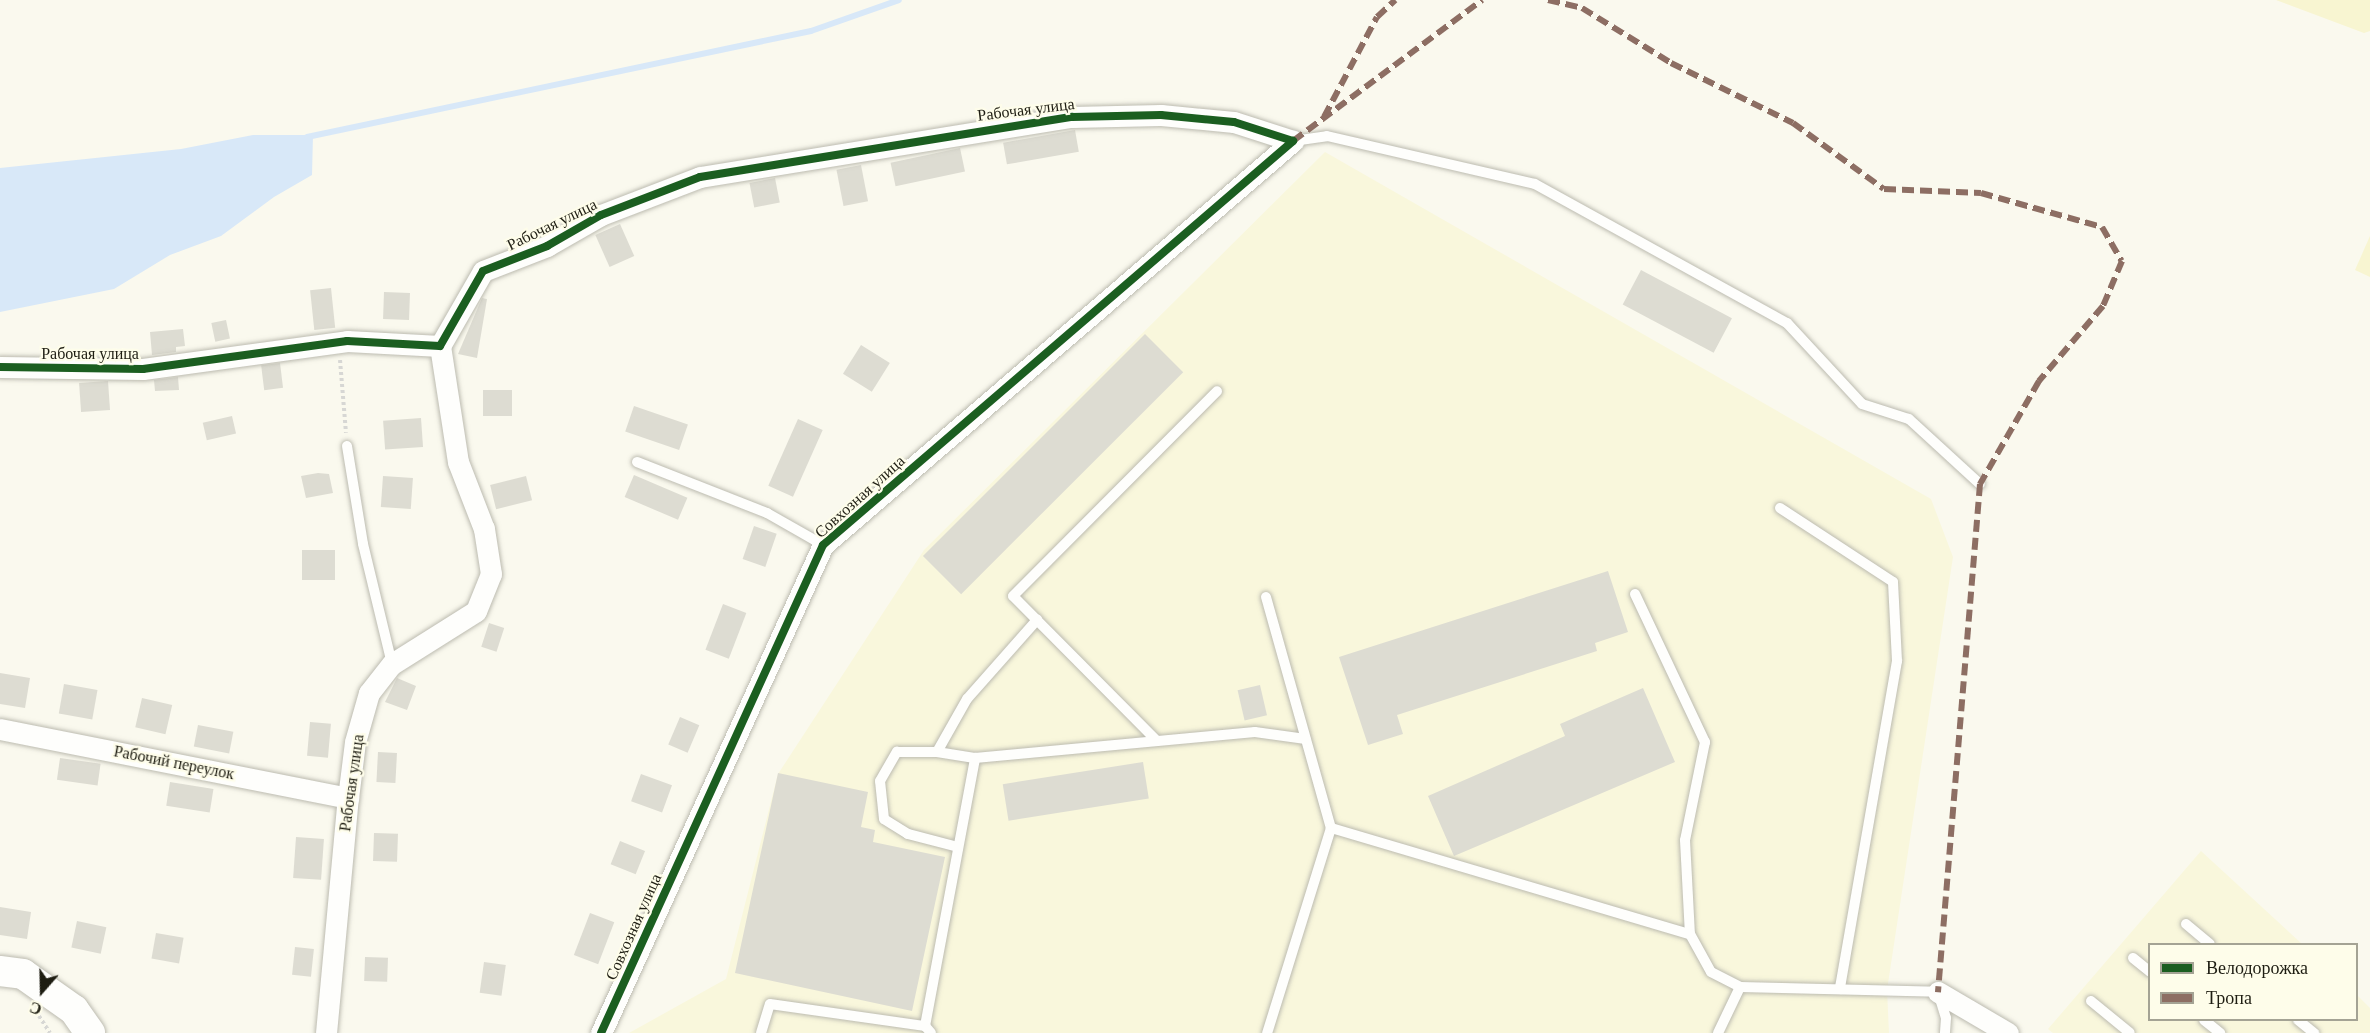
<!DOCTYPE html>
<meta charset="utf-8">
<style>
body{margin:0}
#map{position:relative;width:2370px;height:1033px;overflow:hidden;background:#faf9ee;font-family:Georgia,serif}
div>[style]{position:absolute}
.built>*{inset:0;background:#f9f7dc}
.green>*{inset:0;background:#f8f5d1}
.water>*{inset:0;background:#d8e8f8}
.stream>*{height:6px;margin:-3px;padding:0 3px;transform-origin:3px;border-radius:3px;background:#d8e8f8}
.building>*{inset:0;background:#dddcd2;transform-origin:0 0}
.path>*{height:4px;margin-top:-2px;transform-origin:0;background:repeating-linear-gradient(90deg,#d7d7d4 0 3px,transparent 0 6px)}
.roads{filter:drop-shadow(0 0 2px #bcbbb0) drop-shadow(0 0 2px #bcbbb0)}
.lane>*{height:10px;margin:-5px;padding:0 5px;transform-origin:5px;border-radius:5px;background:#fefefc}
.street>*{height:21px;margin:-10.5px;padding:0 10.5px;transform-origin:10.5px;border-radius:10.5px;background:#fefefc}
.secondary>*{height:30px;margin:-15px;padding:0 15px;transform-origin:15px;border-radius:15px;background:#fefefc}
.quiet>*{height:6px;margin-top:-3px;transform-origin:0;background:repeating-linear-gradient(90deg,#8d6e63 0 12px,transparent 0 18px)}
.cycleway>*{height:8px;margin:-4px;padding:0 4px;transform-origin:4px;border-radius:4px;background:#1b5e20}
span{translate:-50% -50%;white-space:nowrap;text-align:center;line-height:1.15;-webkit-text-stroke:4.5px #fefdea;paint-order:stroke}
.street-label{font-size:16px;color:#1e1d12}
.legend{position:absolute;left:2148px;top:943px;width:210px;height:78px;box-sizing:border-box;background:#fefdea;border:2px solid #a4a394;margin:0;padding:8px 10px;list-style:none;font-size:18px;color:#1e1d12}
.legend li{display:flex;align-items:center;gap:12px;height:30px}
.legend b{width:30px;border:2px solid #a4a394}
.north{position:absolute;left:12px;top:961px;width:60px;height:60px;-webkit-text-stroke:4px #fefdea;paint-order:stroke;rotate:200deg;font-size:16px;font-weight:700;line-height:24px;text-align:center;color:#1e1d12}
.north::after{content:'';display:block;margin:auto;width:21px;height:27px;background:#1e1d12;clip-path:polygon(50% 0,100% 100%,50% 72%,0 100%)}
</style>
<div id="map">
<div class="built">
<i style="clip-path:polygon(1325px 152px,1931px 499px,1953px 557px,1887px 990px,1889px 1033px,629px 1033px,726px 979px,778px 774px,924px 550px)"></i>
<i style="clip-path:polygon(2201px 851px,2302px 944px,2150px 944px,2150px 1020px,2356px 1020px,2357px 995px,2370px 1008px,2370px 1033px,2053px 1033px,2048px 1029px)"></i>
</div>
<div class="green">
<i style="clip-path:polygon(2276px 0,2370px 0,2370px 31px,2364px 33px)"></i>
<i style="clip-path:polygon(2370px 236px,2370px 277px,2355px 270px)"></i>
</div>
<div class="water">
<i style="clip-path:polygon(253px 135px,313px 135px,312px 175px,274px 197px,221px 236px,170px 255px,114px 289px,0 312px,0 168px,181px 149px)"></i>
</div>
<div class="stream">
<i style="left:307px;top:137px;width:515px;rotate:-11.88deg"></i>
<i style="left:811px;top:31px;width:93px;rotate:-19.4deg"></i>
</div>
<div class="building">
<i style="left:1075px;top:130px;width:22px;height:73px;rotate:80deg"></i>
<i style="left:960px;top:148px;width:24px;height:71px;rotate:78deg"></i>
<i style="left:861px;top:165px;width:37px;height:25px;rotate:79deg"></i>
<i style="left:775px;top:178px;width:25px;height:26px;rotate:79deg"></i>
<i style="left:620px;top:224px;width:35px;height:27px;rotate:66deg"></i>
<i style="left:1641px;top:270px;width:103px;height:39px;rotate:28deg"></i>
<i style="left:331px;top:288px;width:40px;height:21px;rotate:84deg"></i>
<i style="left:384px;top:292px;width:26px;height:27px;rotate:2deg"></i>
<i style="clip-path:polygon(482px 298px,487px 299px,477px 358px,458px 354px)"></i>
<i style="left:226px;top:320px;width:19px;height:15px;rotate:78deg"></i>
<i style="clip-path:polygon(183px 329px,185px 346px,176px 347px,176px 352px,152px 355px,150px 332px)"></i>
<i style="left:1145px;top:334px;width:54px;height:314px;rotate:45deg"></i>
<i style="left:861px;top:345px;width:34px;height:34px;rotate:32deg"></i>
<i style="left:280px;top:363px;width:25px;height:19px;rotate:83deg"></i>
<i style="clip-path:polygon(178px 377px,179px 390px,155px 391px,154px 380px)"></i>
<i style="left:108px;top:381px;width:29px;height:29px;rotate:86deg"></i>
<i style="left:512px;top:390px;width:26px;height:29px;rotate:90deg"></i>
<i style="left:634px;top:406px;width:57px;height:27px;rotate:19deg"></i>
<i style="left:232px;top:416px;width:18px;height:30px;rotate:77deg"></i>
<i style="left:421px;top:418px;width:29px;height:38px;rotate:86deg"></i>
<i style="left:798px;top:419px;width:27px;height:73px;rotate:24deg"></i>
<i style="clip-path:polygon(318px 473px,329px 474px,333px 493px,306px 498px,301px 476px)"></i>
<i style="left:634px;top:475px;width:58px;height:24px;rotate:23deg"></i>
<i style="left:383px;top:476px;width:30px;height:31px;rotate:4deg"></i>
<i style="left:526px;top:476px;width:25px;height:37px;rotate:76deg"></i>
<i style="left:754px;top:526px;width:24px;height:35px;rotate:19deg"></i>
<i style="left:302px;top:550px;width:33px;height:30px"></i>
<i style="clip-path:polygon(1608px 571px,1628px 632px,1595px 643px,1597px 651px,1397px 715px,1403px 734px,1368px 745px,1339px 657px)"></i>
<i style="left:723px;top:604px;width:25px;height:49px;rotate:21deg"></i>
<i style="left:489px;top:623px;width:16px;height:25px;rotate:18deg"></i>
<i style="clip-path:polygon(0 673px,30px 678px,25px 708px,0 704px)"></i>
<i style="clip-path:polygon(397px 678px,416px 686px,407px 710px,385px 702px)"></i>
<i style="left:64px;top:684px;width:34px;height:30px;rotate:10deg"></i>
<i style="left:1260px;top:685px;width:31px;height:23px;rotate:77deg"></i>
<i style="clip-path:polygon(1643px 688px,1675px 762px,1454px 856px,1428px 796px,1565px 736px,1560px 724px)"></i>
<i style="left:142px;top:698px;width:31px;height:30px;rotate:13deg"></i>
<i style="left:680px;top:717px;width:21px;height:30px;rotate:23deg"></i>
<i style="left:310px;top:722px;width:21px;height:34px;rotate:5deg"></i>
<i style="left:198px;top:725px;width:36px;height:22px;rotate:11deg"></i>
<i style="left:378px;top:752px;width:19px;height:30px;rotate:3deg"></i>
<i style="left:60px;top:758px;width:41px;height:22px;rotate:8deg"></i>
<i style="left:1143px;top:762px;width:37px;height:142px;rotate:81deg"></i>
<i style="clip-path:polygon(778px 773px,868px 792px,861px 827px,875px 830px,873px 842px,945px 857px,912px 1011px,735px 973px)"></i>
<i style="left:641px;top:774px;width:33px;height:29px;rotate:20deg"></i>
<i style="left:170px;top:782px;width:44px;height:24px;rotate:9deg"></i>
<i style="left:374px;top:833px;width:24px;height:28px;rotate:2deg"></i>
<i style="left:296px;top:837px;width:28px;height:41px;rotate:4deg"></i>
<i style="left:620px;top:841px;width:27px;height:25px;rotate:22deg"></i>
<i style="clip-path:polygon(0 907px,31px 912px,27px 939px,0 935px)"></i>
<i style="left:590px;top:913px;width:26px;height:45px;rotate:21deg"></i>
<i style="left:77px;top:921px;width:30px;height:27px;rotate:12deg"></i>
<i style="left:156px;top:933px;width:28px;height:26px;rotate:10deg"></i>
<i style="left:295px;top:947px;width:19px;height:28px;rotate:6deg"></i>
<i style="left:365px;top:957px;width:23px;height:24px;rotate:2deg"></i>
<i style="left:484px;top:962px;width:22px;height:31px;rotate:8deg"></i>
</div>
<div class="path">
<i style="left:340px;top:360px;width:73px;rotate:85.3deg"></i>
<i style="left:39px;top:1016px;width:20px;rotate:57deg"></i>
</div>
<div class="roads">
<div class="lane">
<i style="left:1293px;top:141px;width:34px;rotate:-8deg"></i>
<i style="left:1327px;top:136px;width:213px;rotate:13deg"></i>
<i style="left:1535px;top:184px;width:288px;rotate:28.9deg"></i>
<i style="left:1787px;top:323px;width:110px;rotate:47.2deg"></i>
<i style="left:1862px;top:404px;width:49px;rotate:17.7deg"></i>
<i style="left:1909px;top:419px;width:96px;rotate:42.5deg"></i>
<i style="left:347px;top:446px;width:99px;rotate:80.7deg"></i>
<i style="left:363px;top:544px;width:123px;rotate:76.4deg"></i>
<i style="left:637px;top:462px;width:140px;rotate:21.4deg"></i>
<i style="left:767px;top:513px;width:64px;rotate:29.7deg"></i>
<i style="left:1780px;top:508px;width:135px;rotate:33.2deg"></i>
<i style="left:1893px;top:582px;width:79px;rotate:87.1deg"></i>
<i style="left:1897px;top:661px;width:333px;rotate:99.9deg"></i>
<i style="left:1635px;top:594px;width:164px;rotate:64.7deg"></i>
<i style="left:1705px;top:742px;width:100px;rotate:101.5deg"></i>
<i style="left:1685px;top:840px;width:94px;rotate:87deg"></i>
<i style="left:1690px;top:934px;width:43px;rotate:61.1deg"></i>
<i style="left:1711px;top:972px;width:33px;rotate:27deg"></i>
<i style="left:1266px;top:597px;width:240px;rotate:74.3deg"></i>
<i style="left:1331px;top:828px;width:215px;rotate:107.3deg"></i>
<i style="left:1157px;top:741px;width:204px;rotate:-134.8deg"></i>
<i style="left:1013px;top:596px;width:289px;rotate:-45.1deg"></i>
<i style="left:937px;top:752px;width:61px;rotate:-60.5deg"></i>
<i style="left:967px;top:699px;width:106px;rotate:-48.5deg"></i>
<i style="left:1331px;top:828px;width:374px;rotate:16.5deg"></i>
<i style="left:958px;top:847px;width:52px;rotate:-165.4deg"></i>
<i style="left:908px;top:834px;width:28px;rotate:-148deg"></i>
<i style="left:884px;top:819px;width:38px;rotate:-96deg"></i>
<i style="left:880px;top:781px;width:34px;rotate:-60deg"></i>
<i style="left:897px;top:752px;width:40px"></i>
<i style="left:937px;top:752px;width:38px;rotate:9deg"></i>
<i style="left:2186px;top:924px;width:31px;rotate:40deg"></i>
<i style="left:2133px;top:958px;width:22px;rotate:39deg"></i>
<i style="left:2091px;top:1001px;width:50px;rotate:39.4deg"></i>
<i style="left:2204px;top:1020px;width:21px;rotate:39deg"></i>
<i style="left:2298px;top:1020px;width:21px;rotate:39deg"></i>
<i style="left:925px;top:1026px;width:273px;rotate:-79.4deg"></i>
<i style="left:975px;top:758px;width:281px;rotate:-5.3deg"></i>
<i style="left:1255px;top:732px;width:51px;rotate:7.8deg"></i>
<i style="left:761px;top:1033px;width:30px;rotate:-73deg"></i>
<i style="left:770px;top:1004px;width:157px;rotate:8.1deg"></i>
<i style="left:925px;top:1026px;width:9px;rotate:49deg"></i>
<i style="left:1718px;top:1033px;width:51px;rotate:-64.4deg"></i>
<i style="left:1740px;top:987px;width:198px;rotate:1.4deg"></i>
<i style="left:1938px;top:992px;width:27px;rotate:73deg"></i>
<i style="left:1946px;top:1018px;width:15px;rotate:94deg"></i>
</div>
<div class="street">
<i style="left:0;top:367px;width:143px;rotate:0.8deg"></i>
<i style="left:143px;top:369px;width:206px;rotate:-7.8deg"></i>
<i style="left:347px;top:341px;width:93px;rotate:3.1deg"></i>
<i style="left:440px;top:346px;width:86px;rotate:-60.2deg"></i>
<i style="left:483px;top:271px;width:69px;rotate:-21.3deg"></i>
<i style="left:547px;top:246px;width:62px;rotate:-29.9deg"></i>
<i style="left:601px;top:215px;width:106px;rotate:-21deg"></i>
<i style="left:700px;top:177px;width:377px;rotate:-9.2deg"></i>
<i style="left:1072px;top:117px;width:89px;rotate:-1.3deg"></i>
<i style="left:1161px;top:115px;width:73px;rotate:5.5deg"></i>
<i style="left:1234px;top:122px;width:62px;rotate:17.9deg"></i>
<i style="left:0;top:729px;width:355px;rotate:11.2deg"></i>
<i style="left:1938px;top:992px;width:81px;rotate:30.4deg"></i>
<i style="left:326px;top:1033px;width:236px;rotate:-84.7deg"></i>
<i style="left:348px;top:798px;width:56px;rotate:-82.9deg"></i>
<i style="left:355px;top:742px;width:51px;rotate:-74.1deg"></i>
<i style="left:369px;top:693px;width:37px;rotate:-52deg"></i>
<i style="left:392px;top:664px;width:99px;rotate:-32.2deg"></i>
<i style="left:476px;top:611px;width:40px;rotate:-68deg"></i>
<i style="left:491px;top:574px;width:46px;rotate:-98.8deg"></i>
<i style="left:484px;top:529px;width:72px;rotate:-111.2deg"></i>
<i style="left:458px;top:462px;width:117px;rotate:-98.8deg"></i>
<i style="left:601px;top:1033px;width:536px;rotate:-65.54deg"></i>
<i style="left:823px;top:545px;width:620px;rotate:-40.68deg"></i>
</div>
<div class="secondary">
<i style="left:0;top:971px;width:23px;rotate:7deg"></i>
<i style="left:23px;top:974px;width:62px;rotate:35.2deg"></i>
<i style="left:74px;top:1010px;width:28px;rotate:55deg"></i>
</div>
</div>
<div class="quiet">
<i style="left:1548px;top:0;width:35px;rotate:13deg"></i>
<i style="left:1582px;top:8px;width:105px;rotate:31.7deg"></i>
<i style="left:1671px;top:63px;width:136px;rotate:26.2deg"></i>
<i style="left:1793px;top:123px;width:112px;rotate:36deg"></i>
<i style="left:1884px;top:189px;width:97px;rotate:2.4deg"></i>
<i style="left:1981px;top:193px;width:126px;rotate:15.7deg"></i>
<i style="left:2102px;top:227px;width:39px;rotate:60deg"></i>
<i style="left:2122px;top:261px;width:49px;rotate:112.9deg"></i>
<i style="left:2103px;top:306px;width:99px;rotate:130.5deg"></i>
<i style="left:2039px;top:381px;width:119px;rotate:119.8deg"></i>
<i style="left:1980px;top:484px;width:510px;rotate:94.73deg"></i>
<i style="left:1324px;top:117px;width:113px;rotate:-62.1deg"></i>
<i style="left:1377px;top:17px;width:25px;rotate:-43deg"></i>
<i style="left:1293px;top:141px;width:236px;rotate:-36.7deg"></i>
</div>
<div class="cycleway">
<i style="left:0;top:367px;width:143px;rotate:0.8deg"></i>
<i style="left:143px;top:369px;width:206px;rotate:-7.8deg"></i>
<i style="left:347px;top:341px;width:93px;rotate:3.1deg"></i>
<i style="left:440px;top:346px;width:86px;rotate:-60.2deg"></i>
<i style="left:483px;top:271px;width:69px;rotate:-21.3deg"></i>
<i style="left:547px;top:246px;width:62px;rotate:-29.9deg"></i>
<i style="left:601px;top:215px;width:106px;rotate:-21deg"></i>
<i style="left:700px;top:177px;width:377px;rotate:-9.2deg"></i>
<i style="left:1072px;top:117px;width:89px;rotate:-1.3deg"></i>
<i style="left:1161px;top:115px;width:73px;rotate:5.5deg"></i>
<i style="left:1234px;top:122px;width:62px;rotate:17.9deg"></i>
<i style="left:601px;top:1033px;width:536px;rotate:-65.54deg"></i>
<i style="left:823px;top:545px;width:620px;rotate:-40.68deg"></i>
</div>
<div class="street-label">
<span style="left:1026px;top:110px;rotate:-7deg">Рабочая улица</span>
<span style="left:552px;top:225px;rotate:-26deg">Рабочая улица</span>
<span style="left:90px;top:354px">Рабочая улица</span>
<span style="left:860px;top:497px;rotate:-42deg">Совхозная улица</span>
<span style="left:174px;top:763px;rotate:11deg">Рабочий переулок</span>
<span style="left:352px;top:783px;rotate:-82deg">Рабочая улица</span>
<span style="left:634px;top:927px;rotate:-66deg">Совхозная улица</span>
</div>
<ul class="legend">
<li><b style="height:8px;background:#1b5e20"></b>Велодорожка</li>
<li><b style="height:8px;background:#8d6e63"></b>Тропа</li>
</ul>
<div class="north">С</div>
</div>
